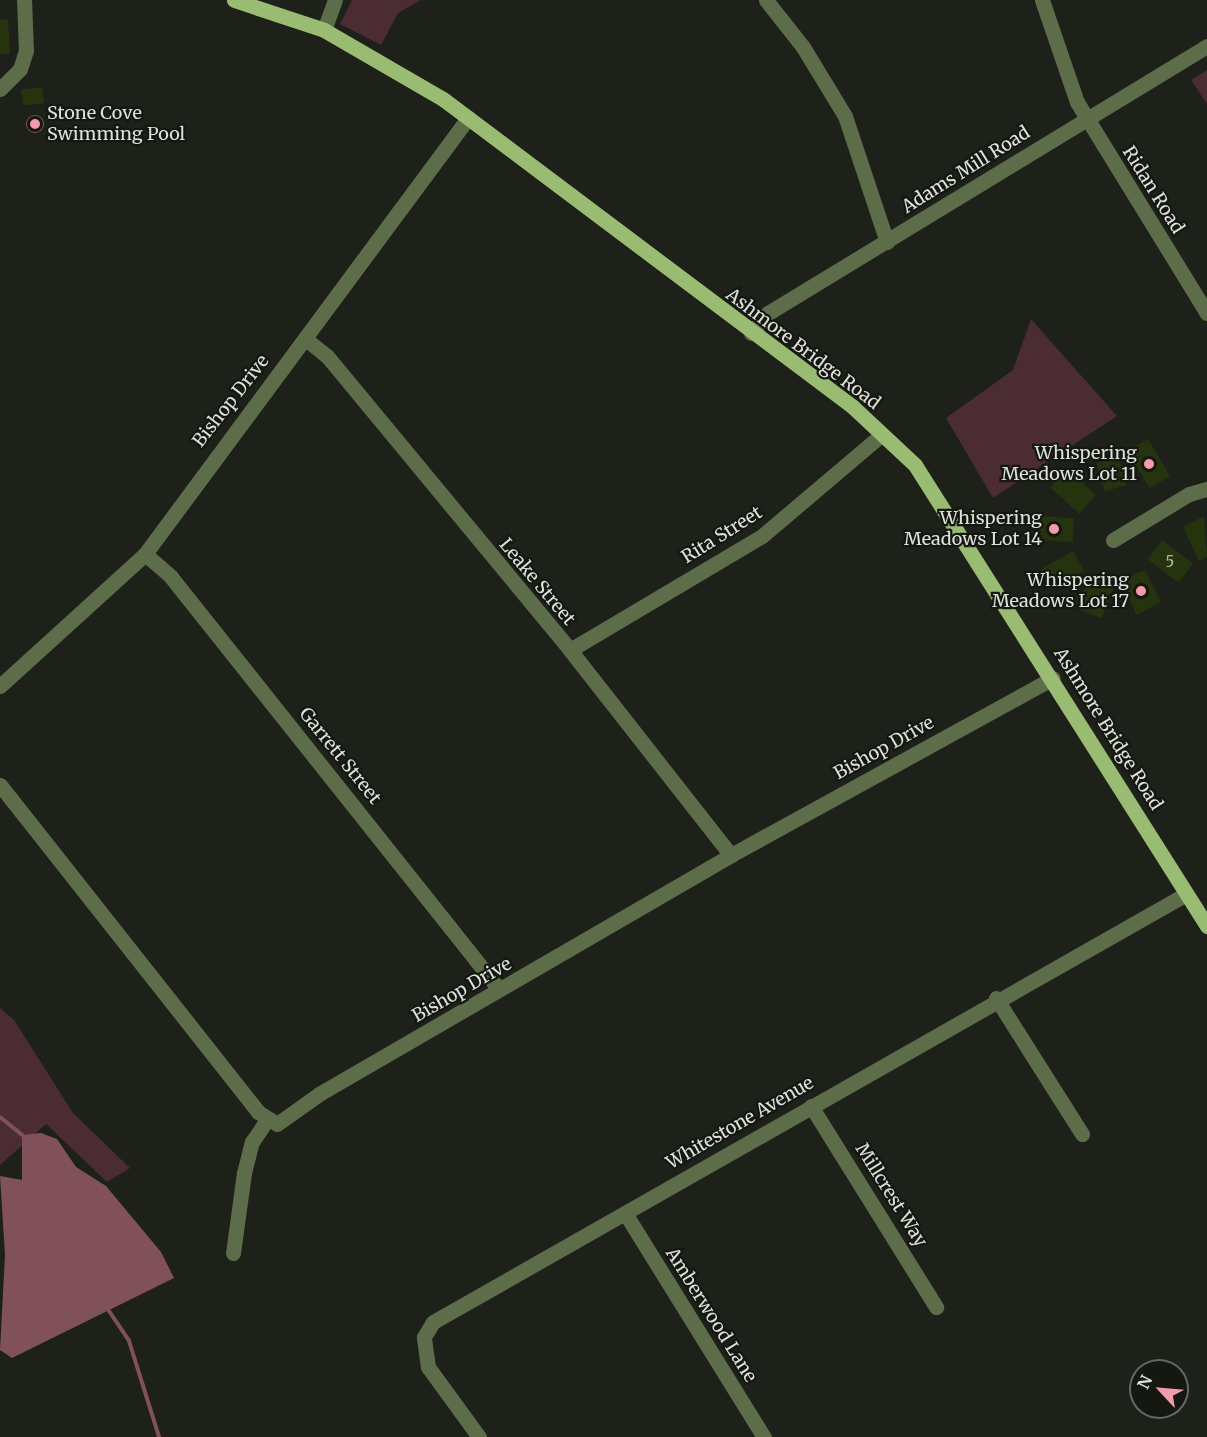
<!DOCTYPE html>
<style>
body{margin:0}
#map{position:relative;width:1207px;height:1437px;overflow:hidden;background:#1d2119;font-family:Merriweather,serif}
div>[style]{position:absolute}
.green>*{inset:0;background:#4b2c32}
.water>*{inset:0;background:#80515a}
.round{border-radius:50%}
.stream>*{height:4px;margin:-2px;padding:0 2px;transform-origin:2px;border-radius:2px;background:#80515a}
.building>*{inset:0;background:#25340e;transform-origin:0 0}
.minor>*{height:15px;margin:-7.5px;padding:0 7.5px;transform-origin:7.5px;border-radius:7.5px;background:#5d6d4a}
.major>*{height:15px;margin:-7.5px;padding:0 7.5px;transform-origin:7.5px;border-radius:7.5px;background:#9abc72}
.dots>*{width:16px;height:16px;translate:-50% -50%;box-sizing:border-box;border:3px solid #141810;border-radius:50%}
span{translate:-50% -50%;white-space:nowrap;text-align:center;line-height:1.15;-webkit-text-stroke:4.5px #141810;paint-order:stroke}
.number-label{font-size:15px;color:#b0b6a8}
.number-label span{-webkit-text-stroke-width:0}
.poi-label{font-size:18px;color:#dee1dc}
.left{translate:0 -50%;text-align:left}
.right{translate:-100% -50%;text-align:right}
.street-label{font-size:18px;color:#dee1dc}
.north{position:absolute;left:1129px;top:1359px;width:60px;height:60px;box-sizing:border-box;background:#141810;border:2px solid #656862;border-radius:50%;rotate:296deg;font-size:16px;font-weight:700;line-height:24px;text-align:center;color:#dee1dc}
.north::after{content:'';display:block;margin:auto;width:21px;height:27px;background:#f39aab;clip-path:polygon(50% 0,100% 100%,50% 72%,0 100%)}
</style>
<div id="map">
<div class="green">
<i style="clip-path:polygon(352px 0,421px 0,398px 13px,381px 45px,340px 24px)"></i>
<i style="clip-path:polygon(1207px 70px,1207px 104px,1191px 80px)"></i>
<i style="clip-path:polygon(1031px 319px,1117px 416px,993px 498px,946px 418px,1013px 370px)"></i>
<i style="clip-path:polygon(0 1008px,14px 1020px,73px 1113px,130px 1168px,107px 1182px,46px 1124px,0 1165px)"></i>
</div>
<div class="water">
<i class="round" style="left:26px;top:115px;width:18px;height:18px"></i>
<i style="clip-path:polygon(41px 1133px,57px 1139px,76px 1167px,106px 1186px,161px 1252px,174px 1278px,12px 1358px,0 1350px,5px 1255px,0 1176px,22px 1180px,22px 1135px)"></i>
</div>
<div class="stream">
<i style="left:0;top:1117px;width:28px;rotate:39deg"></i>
<i style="left:107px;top:1308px;width:40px;rotate:56deg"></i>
<i style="left:129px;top:1341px;width:101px;rotate:72.6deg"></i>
</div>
<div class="building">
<i style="clip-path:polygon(8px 19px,10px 54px,0 54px,0 20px)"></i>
<i style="left:42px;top:87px;width:16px;height:21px;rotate:83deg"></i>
<i style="left:1148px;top:439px;width:43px;height:24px;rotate:59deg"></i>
<i style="left:1118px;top:456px;width:30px;height:23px;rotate:73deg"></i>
<i style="left:1067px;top:469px;width:39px;height:25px;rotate:42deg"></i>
<i style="left:1036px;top:516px;width:38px;height:24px;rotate:3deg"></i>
<i style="clip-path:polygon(1204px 516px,1207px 557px,1199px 561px,1183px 527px)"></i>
<i style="left:1162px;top:540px;width:39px;height:24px;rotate:37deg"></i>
<i style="left:1073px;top:551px;width:22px;height:38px;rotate:60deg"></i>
<i style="clip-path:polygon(1145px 570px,1161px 602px,1136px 615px,1122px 579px)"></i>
<i style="left:1090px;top:575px;width:27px;height:36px;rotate:22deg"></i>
</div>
<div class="minor">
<i style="left:766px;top:0;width:60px;rotate:51.8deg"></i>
<i style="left:803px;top:47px;width:81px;rotate:58.7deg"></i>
<i style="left:845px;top:116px;width:133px;rotate:71.6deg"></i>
<i style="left:1042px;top:0;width:108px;rotate:71.1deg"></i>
<i style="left:1077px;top:102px;width:248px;rotate:58.4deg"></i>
<i style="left:324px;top:30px;width:32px;rotate:-70deg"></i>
<i style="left:0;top:89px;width:28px;rotate:-45deg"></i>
<i style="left:20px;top:69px;width:19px;rotate:-72deg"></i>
<i style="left:26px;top:51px;width:51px;rotate:-92.2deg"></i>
<i style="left:751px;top:333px;width:26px;rotate:-50deg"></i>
<i style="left:768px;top:313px;width:514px;rotate:-31.31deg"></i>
<i style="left:307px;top:340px;width:26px;rotate:39deg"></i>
<i style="left:327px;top:356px;width:381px;rotate:50.4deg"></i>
<i style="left:570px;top:650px;width:261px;rotate:51.9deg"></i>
<i style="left:1113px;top:540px;width:89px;rotate:-31.2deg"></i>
<i style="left:1189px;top:494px;width:19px;rotate:-16deg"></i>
<i style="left:145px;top:554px;width:35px;rotate:41deg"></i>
<i style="left:171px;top:577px;width:527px;rotate:51.48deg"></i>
<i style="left:570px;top:650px;width:223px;rotate:-30.7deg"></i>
<i style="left:762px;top:536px;width:156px;rotate:-40.3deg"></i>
<i style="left:0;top:686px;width:196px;rotate:-42.3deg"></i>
<i style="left:145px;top:554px;width:543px;rotate:-53.47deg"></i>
<i style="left:0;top:785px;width:417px;rotate:51.7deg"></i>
<i style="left:258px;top:1112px;width:22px;rotate:32deg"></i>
<i style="left:277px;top:1124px;width:52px;rotate:-35.5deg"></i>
<i style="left:319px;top:1094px;width:476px;rotate:-30.1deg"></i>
<i style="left:731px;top:855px;width:367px;rotate:-28.8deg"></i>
<i style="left:996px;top:998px;width:161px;rotate:57.7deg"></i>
<i style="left:811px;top:1106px;width:237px;rotate:58.1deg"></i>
<i style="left:625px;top:1213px;width:264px;rotate:58.2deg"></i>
<i style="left:233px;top:1253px;width:81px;rotate:-82.2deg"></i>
<i style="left:244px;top:1173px;width:32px;rotate:-76deg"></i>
<i style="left:252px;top:1142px;width:25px;rotate:-56deg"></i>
<i style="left:479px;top:1437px;width:87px;rotate:-126.1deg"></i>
<i style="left:428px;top:1367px;width:30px;rotate:-98deg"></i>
<i style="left:424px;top:1337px;width:17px;rotate:-59deg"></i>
<i style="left:433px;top:1322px;width:866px;rotate:-29.61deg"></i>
</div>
<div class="major">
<i style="left:234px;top:0;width:95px;rotate:18.4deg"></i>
<i style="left:324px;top:30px;width:138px;rotate:30.1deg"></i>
<i style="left:443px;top:99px;width:513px;rotate:36.91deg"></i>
<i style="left:853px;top:407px;width:85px;rotate:43.1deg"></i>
<i style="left:915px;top:465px;width:546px;rotate:57.65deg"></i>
</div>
<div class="dots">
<i style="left:35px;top:124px;background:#f39aab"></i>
<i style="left:1149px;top:464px;background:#f39aab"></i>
<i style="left:1054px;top:529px;background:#f39aab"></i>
<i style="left:1141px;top:591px;background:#f39aab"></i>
</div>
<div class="number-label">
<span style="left:1170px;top:562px">5</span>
</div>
<div class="poi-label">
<span class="left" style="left:47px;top:124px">Stone Cove<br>Swimming Pool</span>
<span class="right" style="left:1137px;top:464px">Whispering<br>Meadows Lot 11</span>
<span class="right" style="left:1042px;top:529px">Whispering<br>Meadows Lot 14</span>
<span class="right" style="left:1129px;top:591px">Whispering<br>Meadows Lot 17</span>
</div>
<div class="street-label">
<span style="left:966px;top:170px;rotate:-32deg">Adams Mill Road</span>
<span style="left:1153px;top:190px;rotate:58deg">Ridan Road</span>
<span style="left:803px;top:349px;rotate:37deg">Ashmore Bridge Road</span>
<span style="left:231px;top:401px;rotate:-52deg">Bishop Drive</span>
<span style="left:722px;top:535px;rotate:-32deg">Rita Street</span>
<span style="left:537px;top:582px;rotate:50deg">Leake Street</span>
<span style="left:1108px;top:729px;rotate:58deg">Ashmore Bridge Road</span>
<span style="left:884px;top:748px;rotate:-29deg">Bishop Drive</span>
<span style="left:340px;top:756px;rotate:51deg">Garrett Street</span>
<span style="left:462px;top:990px;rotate:-30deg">Bishop Drive</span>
<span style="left:740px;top:1123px;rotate:-30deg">Whitestone Avenue</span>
<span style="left:891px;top:1195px;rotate:58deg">Millcrest Way</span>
<span style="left:711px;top:1315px;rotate:58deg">Amberwood Lane</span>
</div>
<div class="north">N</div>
</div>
